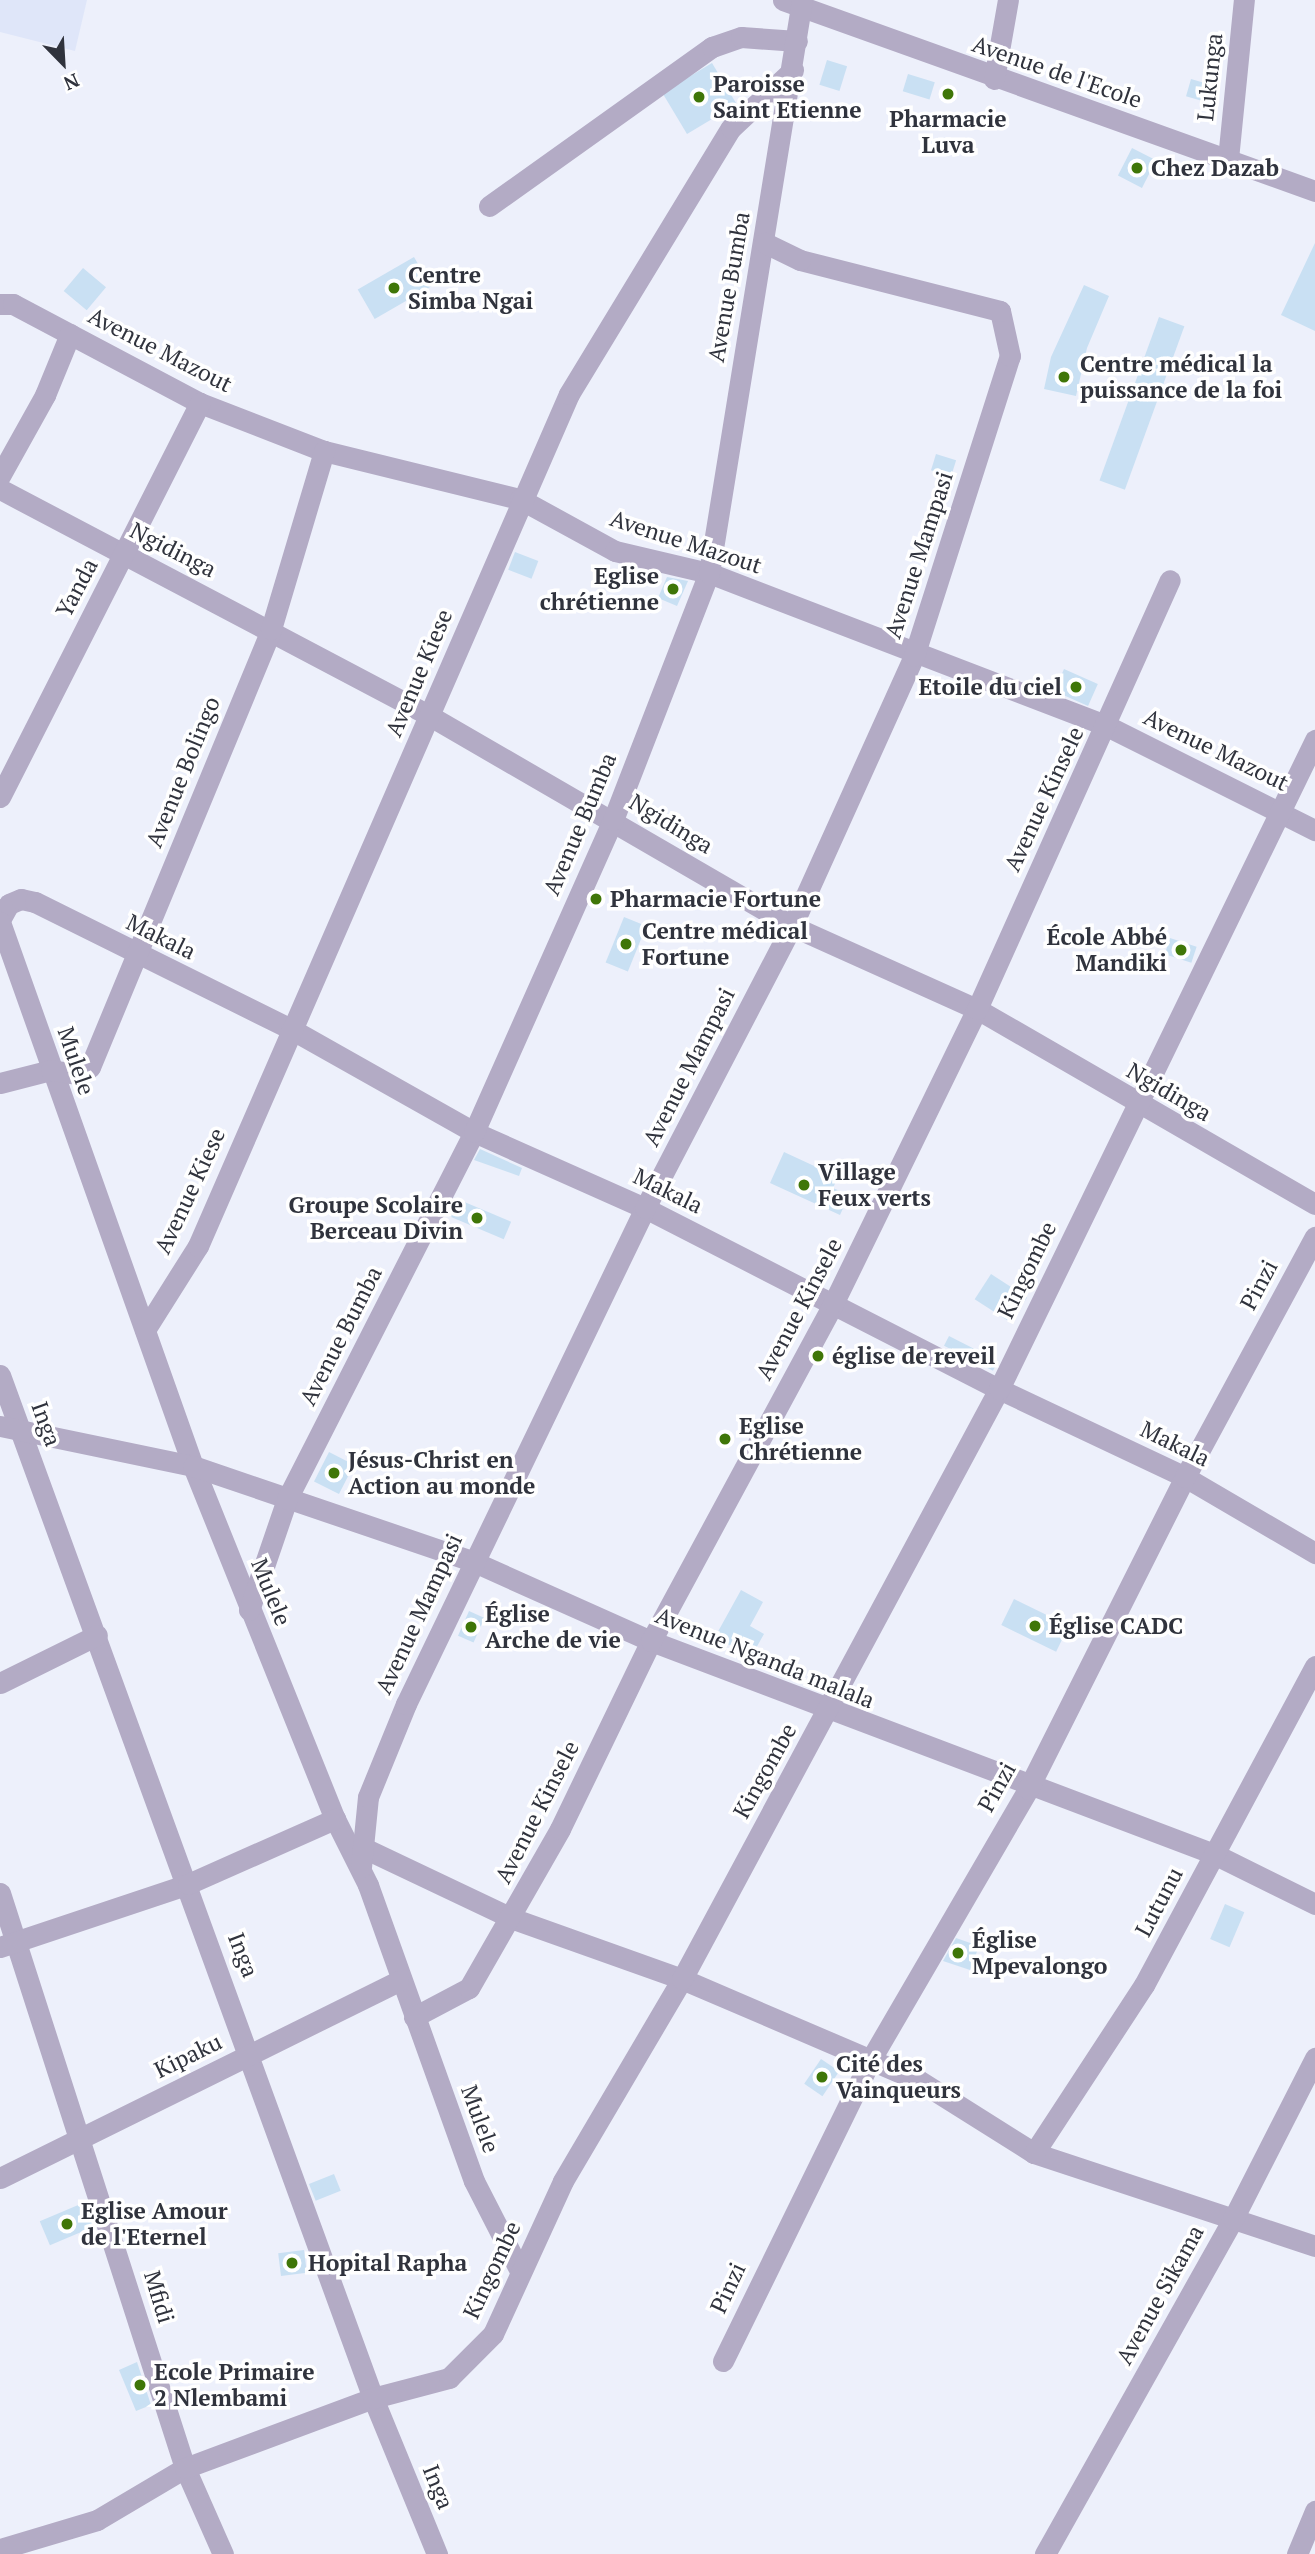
<!DOCTYPE html>
<meta charset="utf-8">
<style>
body{margin:0}
#map{position:relative;width:1315px;height:2554px;overflow:hidden;background:#edf0fb;font-family:"PT Serif",serif}
div>[style]{position:absolute}
.built>*{inset:0;background:#dfe6f9}
.building>*{inset:0;background:#c9e0f3;transform-origin:0 0}
.minor>*{height:21px;margin:-10.5px;padding:0 10.5px;transform-origin:10.5px;border-radius:10.5px;background:#b3abc5}
.dots>*{width:19px;height:19px;translate:-50% -50%;box-sizing:border-box;border:4px solid #fff;border-radius:50%}
span{translate:-50% -50%;white-space:nowrap;text-align:center;line-height:1.15;-webkit-text-stroke:7px #fff;paint-order:stroke}
.street-label{font-size:23px;color:#30333d}
.poi-label{font-size:23px;color:#30333d;font-weight:700}
.left{translate:0 -50%;text-align:left}
.right{translate:-100% -50%;text-align:right}
.north{position:absolute;left:28px;top:28px;width:70px;height:70px;-webkit-text-stroke:5px #fff;paint-order:stroke;rotate:156deg;font-size:19px;font-weight:700;line-height:28px;text-align:center;color:#30333d}
.north::after{content:'';display:block;margin:auto;width:24px;height:32px;background:#30333d;clip-path:polygon(50% 0,100% 100%,50% 72%,0 100%)}
</style>
<div id="map">
<div class="built">
<i style="clip-path:polygon(0 0,87px 0,75px 51px,0 32px)"></i>
</div>
<div class="building">
<i style="left:827px;top:60px;width:21px;height:26px;rotate:17deg"></i>
<i style="left:712px;top:63px;width:48px;height:58px;rotate:59deg"></i>
<i style="left:908px;top:74px;width:28px;height:18px;rotate:17deg"></i>
<i style="left:1191px;top:79px;width:26px;height:18px;rotate:16deg"></i>
<i style="left:1132px;top:148px;width:27px;height:31px;rotate:27deg"></i>
<i style="clip-path:polygon(1315px 243px,1315px 331px,1281px 315px)"></i>
<i style="left:414px;top:257px;width:34px;height:65px;rotate:60deg"></i>
<i style="left:83px;top:268px;width:30px;height:30px;rotate:40deg"></i>
<i style="clip-path:polygon(1084px 285px,1109px 296px,1087px 348px,1076px 396px,1044px 389px,1051px 357px)"></i>
<i style="left:1159px;top:317px;width:27px;height:174px;rotate:20deg"></i>
<i style="left:936px;top:454px;width:21px;height:17px;rotate:17deg"></i>
<i style="left:515px;top:552px;width:25px;height:19px;rotate:21deg"></i>
<i style="clip-path:polygon(667px 577px,688px 581px,677px 606px,658px 598px)"></i>
<i style="left:1064px;top:669px;width:37px;height:24px;rotate:24deg"></i>
<i style="left:624px;top:917px;width:24px;height:49px;rotate:22deg"></i>
<i style="left:1170px;top:938px;width:28px;height:17px;rotate:18deg"></i>
<i style="clip-path:polygon(480px 1149px,522px 1168px,519px 1176px,474px 1160px)"></i>
<i style="clip-path:polygon(784px 1152px,838px 1177px,833px 1188px,849px 1195px,840px 1215px,770px 1183px)"></i>
<i style="left:455px;top:1198px;width:61px;height:19px;rotate:23deg"></i>
<i style="left:991px;top:1274px;width:43px;height:30px;rotate:33deg"></i>
<i style="left:949px;top:1336px;width:55px;height:11px;rotate:27deg"></i>
<i style="left:329px;top:1452px;width:28px;height:33px;rotate:27deg"></i>
<i style="clip-path:polygon(741px 1590px,763px 1602px,750px 1626px,764px 1634px,751px 1657px,715px 1637px)"></i>
<i style="left:1014px;top:1599px;width:61px;height:29px;rotate:26deg"></i>
<i style="left:469px;top:1611px;width:17px;height:27px;rotate:24deg"></i>
<i style="left:1225px;top:1904px;width:21px;height:38px;rotate:23deg"></i>
<i style="clip-path:polygon(956px 1938px,979px 1946px,970px 1970px,943px 1961px)"></i>
<i style="left:821px;top:2059px;width:22px;height:30px;rotate:34deg"></i>
<i style="left:334px;top:2174px;width:18px;height:27px;rotate:68deg"></i>
<i style="left:83px;top:2203px;width:26px;height:47px;rotate:67deg"></i>
<i style="left:304px;top:2250px;width:23px;height:26px;rotate:83deg"></i>
<i style="clip-path:polygon(137px 2362px,151px 2405px,136px 2411px,119px 2370px)"></i>
</div>
<div class="minor">
<i style="left:783px;top:0;width:565px;rotate:19.75deg"></i>
<i style="left:994px;top:79px;width:80px;rotate:-80deg"></i>
<i style="left:1228px;top:159px;width:160px;rotate:-84.3deg"></i>
<i style="left:489px;top:206px;width:274px;rotate:-35.5deg"></i>
<i style="left:712px;top:47px;width:31px;rotate:-19deg"></i>
<i style="left:741px;top:37px;width:56px;rotate:4.1deg"></i>
<i style="left:0;top:304px;width:13px"></i>
<i style="left:13px;top:304px;width:212px;rotate:27.9deg"></i>
<i style="left:200px;top:403px;width:133px;rotate:21.2deg"></i>
<i style="left:324px;top:451px;width:202px;rotate:13.8deg"></i>
<i style="left:520px;top:499px;width:108px;rotate:28.7deg"></i>
<i style="left:615px;top:551px;width:97px;rotate:13.2deg"></i>
<i style="left:709px;top:573px;width:426px;rotate:21deg"></i>
<i style="left:1107px;top:726px;width:233px;rotate:26.6deg"></i>
<i style="left:0;top:476px;width:93px;rotate:-60.9deg"></i>
<i style="left:45px;top:395px;width:66px;rotate:-67.7deg"></i>
<i style="left:0;top:489px;width:486px;rotate:27.8deg"></i>
<i style="left:430px;top:716px;width:419px;rotate:30.1deg"></i>
<i style="left:792px;top:926px;width:203px;rotate:24.2deg"></i>
<i style="left:977px;top:1009px;width:390px;rotate:30deg"></i>
<i style="left:0;top:797px;width:442px;rotate:-63.1deg"></i>
<i style="left:0;top:920px;width:18px;rotate:-61deg"></i>
<i style="left:9px;top:904px;width:13px;rotate:-23deg"></i>
<i style="left:21px;top:899px;width:14px;rotate:12deg"></i>
<i style="left:35px;top:902px;width:286px;rotate:26.4deg"></i>
<i style="left:291px;top:1029px;width:210px;rotate:29.4deg"></i>
<i style="left:474px;top:1132px;width:187px;rotate:24deg"></i>
<i style="left:645px;top:1208px;width:398px;rotate:27.1deg"></i>
<i style="left:999px;top:1389px;width:206px;rotate:25.3deg"></i>
<i style="left:1185px;top:1477px;width:151px;rotate:30.3deg"></i>
<i style="left:0;top:922px;width:577px;rotate:70.47deg"></i>
<i style="left:193px;top:1466px;width:380px;rotate:68.1deg"></i>
<i style="left:335px;top:1819px;width:74px;rotate:63.4deg"></i>
<i style="left:368px;top:1885px;width:314px;rotate:70.3deg"></i>
<i style="left:474px;top:2181px;width:101px;rotate:62.9deg"></i>
<i style="left:0;top:1083px;width:53px;rotate:-14.3deg"></i>
<i style="left:51px;top:1070px;width:30px;rotate:9deg"></i>
<i style="left:81px;top:1075px;width:12px;rotate:-42deg"></i>
<i style="left:90px;top:1067px;width:474px;rotate:-67.5deg"></i>
<i style="left:271px;top:629px;width:186px;rotate:-73.4deg"></i>
<i style="left:145px;top:1330px;width:99px;rotate:-57.8deg"></i>
<i style="left:198px;top:1246px;width:929px;rotate:-66.47deg"></i>
<i style="left:569px;top:394px;width:311px;rotate:-58.7deg"></i>
<i style="left:731px;top:128px;width:85px;rotate:-43.1deg"></i>
<i style="left:0;top:1375px;width:1089px;rotate:69.97deg"></i>
<i style="left:373px;top:2398px;width:169px;rotate:67.7deg"></i>
<i style="left:0;top:1426px;width:197px;rotate:11.7deg"></i>
<i style="left:193px;top:1466px;width:295px;rotate:18.8deg"></i>
<i style="left:472px;top:1561px;width:196px;rotate:24.1deg"></i>
<i style="left:651px;top:1641px;width:602px;rotate:20.72deg"></i>
<i style="left:1214px;top:1854px;width:113px;rotate:26.3deg"></i>
<i style="left:249px;top:1610px;width:117px;rotate:-71.1deg"></i>
<i style="left:287px;top:1499px;width:412px;rotate:-63deg"></i>
<i style="left:474px;top:1132px;width:342px;rotate:-66deg"></i>
<i style="left:613px;top:820px;width:265px;rotate:-68.8deg"></i>
<i style="left:709px;top:573px;width:580px;rotate:-80.78deg"></i>
<i style="left:0;top:1683px;width:108px;rotate:-26.3deg"></i>
<i style="left:366px;top:1849px;width:161px;rotate:25.4deg"></i>
<i style="left:511px;top:1918px;width:182px;rotate:19.6deg"></i>
<i style="left:682px;top:1979px;width:257px;rotate:23.2deg"></i>
<i style="left:918px;top:2080px;width:137px;rotate:32.2deg"></i>
<i style="left:1034px;top:2153px;width:296px;rotate:18.3deg"></i>
<i style="left:361px;top:1867px;width:70px;rotate:-84.3deg"></i>
<i style="left:368px;top:1797px;width:100px;rotate:-67.8deg"></i>
<i style="left:406px;top:1704px;width:551px;rotate:-64.27deg"></i>
<i style="left:645px;top:1208px;width:318px;rotate:-62.5deg"></i>
<i style="left:792px;top:926px;width:296px;rotate:-65.7deg"></i>
<i style="left:914px;top:656px;width:315px;rotate:-72.3deg"></i>
<i style="left:1010px;top:356px;width:46px;rotate:-102.5deg"></i>
<i style="left:1000px;top:311px;width:206px;rotate:-165.7deg"></i>
<i style="left:800px;top:260px;width:39px;rotate:-154deg"></i>
<i style="left:0;top:1893px;width:604px;rotate:72.16deg"></i>
<i style="left:185px;top:2468px;width:94px;rotate:66.2deg"></i>
<i style="left:0;top:1947px;width:198px;rotate:-18.5deg"></i>
<i style="left:188px;top:1884px;width:161px;rotate:-23.9deg"></i>
<i style="left:414px;top:2017px;width:62px;rotate:-27.8deg"></i>
<i style="left:469px;top:1988px;width:183px;rotate:-60.2deg"></i>
<i style="left:560px;top:1829px;width:209px;rotate:-64.2deg"></i>
<i style="left:651px;top:1641px;width:385px;rotate:-61.6deg"></i>
<i style="left:834px;top:1302px;width:326px;rotate:-64deg"></i>
<i style="left:977px;top:1009px;width:470px;rotate:-65.8deg"></i>
<i style="left:1034px;top:2153px;width:201px;rotate:-56.8deg"></i>
<i style="left:1144px;top:1985px;width:362px;rotate:-61.8deg"></i>
<i style="left:0;top:2178px;width:444px;rotate:-26.3deg"></i>
<i style="left:723px;top:2361px;width:336px;rotate:-63.9deg"></i>
<i style="left:871px;top:2059px;width:312px;rotate:-59.8deg"></i>
<i style="left:1028px;top:1789px;width:349px;rotate:-63.3deg"></i>
<i style="left:1185px;top:1477px;width:273px;rotate:-61.6deg"></i>
<i style="left:0;top:2549px;width:101px;rotate:-16.6deg"></i>
<i style="left:97px;top:2520px;width:102px;rotate:-30.6deg"></i>
<i style="left:185px;top:2468px;width:201px;rotate:-20.4deg"></i>
<i style="left:373px;top:2398px;width:79px;rotate:-14.7deg"></i>
<i style="left:449px;top:2378px;width:62px;rotate:-45deg"></i>
<i style="left:493px;top:2334px;width:168px;rotate:-65.4deg"></i>
<i style="left:563px;top:2181px;width:234px;rotate:-59.5deg"></i>
<i style="left:682px;top:1979px;width:670px;rotate:-61.75deg"></i>
<i style="left:999px;top:1389px;width:722px;rotate:-64.04deg"></i>
<i style="left:1045px;top:2554px;width:384px;rotate:-60.7deg"></i>
<i style="left:1233px;top:2219px;width:181px;rotate:-63deg"></i>
<i style="left:1297px;top:2554px;width:47px;rotate:-67.3deg"></i>
</div>
<div class="dots">
<i style="left:948px;top:94px;background:#3f7608"></i>
<i style="left:699px;top:97px;background:#3f7608"></i>
<i style="left:1137px;top:168px;background:#3f7608"></i>
<i style="left:394px;top:288px;background:#3f7608"></i>
<i style="left:1064px;top:377px;background:#3f7608"></i>
<i style="left:673px;top:589px;background:#3f7608"></i>
<i style="left:1076px;top:687px;background:#3f7608"></i>
<i style="left:596px;top:899px;background:#3f7608"></i>
<i style="left:626px;top:944px;background:#3f7608"></i>
<i style="left:1181px;top:950px;background:#3f7608"></i>
<i style="left:804px;top:1185px;background:#3f7608"></i>
<i style="left:477px;top:1218px;background:#3f7608"></i>
<i style="left:818px;top:1356px;background:#3f7608"></i>
<i style="left:725px;top:1439px;background:#3f7608"></i>
<i style="left:334px;top:1473px;background:#3f7608"></i>
<i style="left:1035px;top:1626px;background:#3f7608"></i>
<i style="left:471px;top:1627px;background:#3f7608"></i>
<i style="left:958px;top:1953px;background:#3f7608"></i>
<i style="left:822px;top:2077px;background:#3f7608"></i>
<i style="left:67px;top:2224px;background:#3f7608"></i>
<i style="left:292px;top:2263px;background:#3f7608"></i>
<i style="left:140px;top:2385px;background:#3f7608"></i>
</div>
<div class="street-label">
<span style="left:1057px;top:72px;rotate:19deg">Avenue de l'Ecole</span>
<span style="left:1210px;top:77px;rotate:-84deg">Lukunga</span>
<span style="left:729px;top:287px;rotate:-80deg">Avenue Bumba</span>
<span style="left:160px;top:350px;rotate:27deg">Avenue Mazout</span>
<span style="left:686px;top:542px;rotate:18deg">Avenue Mazout</span>
<span style="left:173px;top:550px;rotate:27deg">Ngidinga</span>
<span style="left:919px;top:555px;rotate:-72deg">Avenue Mampasi</span>
<span style="left:77px;top:588px;rotate:-62deg">Yanda</span>
<span style="left:419px;top:673px;rotate:-67deg">Avenue Kiese</span>
<span style="left:1216px;top:750px;rotate:26deg">Avenue Mazout</span>
<span style="left:183px;top:772px;rotate:-68deg">Avenue Bolingo</span>
<span style="left:1044px;top:799px;rotate:-65deg">Avenue Kinsele</span>
<span style="left:580px;top:824px;rotate:-67deg">Avenue Bumba</span>
<span style="left:671px;top:824px;rotate:31deg">Ngidinga</span>
<span style="left:161px;top:937px;rotate:26deg">Makala</span>
<span style="left:76px;top:1061px;rotate:71deg">Mulele</span>
<span style="left:689px;top:1067px;rotate:-63deg">Avenue Mampasi</span>
<span style="left:1169px;top:1092px;rotate:30deg">Ngidinga</span>
<span style="left:190px;top:1191px;rotate:-65deg">Avenue Kiese</span>
<span style="left:668px;top:1191px;rotate:26deg">Makala</span>
<span style="left:1027px;top:1270px;rotate:-64deg">Kingombe</span>
<span style="left:1259px;top:1285px;rotate:-62deg">Pinzi</span>
<span style="left:799px;top:1309px;rotate:-62deg">Avenue Kinsele</span>
<span style="left:341px;top:1336px;rotate:-63deg">Avenue Bumba</span>
<span style="left:46px;top:1424px;rotate:70deg">Inga</span>
<span style="left:1175px;top:1444px;rotate:26deg">Makala</span>
<span style="left:271px;top:1592px;rotate:68deg">Mulele</span>
<span style="left:419px;top:1614px;rotate:-65deg">Avenue Mampasi</span>
<span style="left:765px;top:1658px;rotate:22deg">Avenue Nganda malala</span>
<span style="left:765px;top:1771px;rotate:-61deg">Kingombe</span>
<span style="left:997px;top:1787px;rotate:-61deg">Pinzi</span>
<span style="left:537px;top:1812px;rotate:-63deg">Avenue Kinsele</span>
<span style="left:1159px;top:1902px;rotate:-62deg">Lutunu</span>
<span style="left:243px;top:1955px;rotate:69deg">Inga</span>
<span style="left:188px;top:2056px;rotate:-26deg">Kipaku</span>
<span style="left:480px;top:2119px;rotate:70deg">Mulele</span>
<span style="left:492px;top:2270px;rotate:-65deg">Kingombe</span>
<span style="left:728px;top:2288px;rotate:-65deg">Pinzi</span>
<span style="left:1160px;top:2295px;rotate:-61deg">Avenue Sikama</span>
<span style="left:159px;top:2297px;rotate:73deg">Mfidi</span>
<span style="left:438px;top:2487px;rotate:68deg">Inga</span>
</div>
<div class="poi-label">
<span class="left" style="left:713px;top:97px">Paroisse<br>Saint Etienne</span>
<span style="left:948px;top:132px">Pharmacie<br>Luva</span>
<span class="left" style="left:1151px;top:168px">Chez Dazab</span>
<span class="left" style="left:408px;top:288px">Centre<br>Simba Ngai</span>
<span class="left" style="left:1080px;top:377px">Centre médical la<br>puissance de la foi</span>
<span class="right" style="left:659px;top:589px">Eglise<br>chrétienne</span>
<span class="right" style="left:1062px;top:687px">Etoile du ciel</span>
<span class="left" style="left:610px;top:899px">Pharmacie Fortune</span>
<span class="left" style="left:642px;top:944px">Centre médical<br>Fortune</span>
<span class="right" style="left:1167px;top:950px">École Abbé<br>Mandiki</span>
<span class="left" style="left:818px;top:1185px">Village<br>Feux verts</span>
<span class="right" style="left:463px;top:1218px">Groupe Scolaire<br>Berceau Divin</span>
<span class="left" style="left:832px;top:1356px">église de reveil</span>
<span class="left" style="left:739px;top:1439px">Eglise<br>Chrétienne</span>
<span class="left" style="left:348px;top:1473px">Jésus-Christ en<br>Action au monde</span>
<span class="left" style="left:485px;top:1627px">Église<br>Arche de vie</span>
<span class="left" style="left:1049px;top:1626px">Église CADC</span>
<span class="left" style="left:972px;top:1953px">Église<br>Mpevalongo</span>
<span class="left" style="left:836px;top:2077px">Cité des<br>Vainqueurs</span>
<span class="left" style="left:81px;top:2224px">Eglise Amour<br>de l'Eternel</span>
<span class="left" style="left:308px;top:2263px">Hopital Rapha</span>
<span class="left" style="left:154px;top:2385px">Ecole Primaire<br>2 Nlembami</span>
</div>
<div class="north">N</div>
</div>
